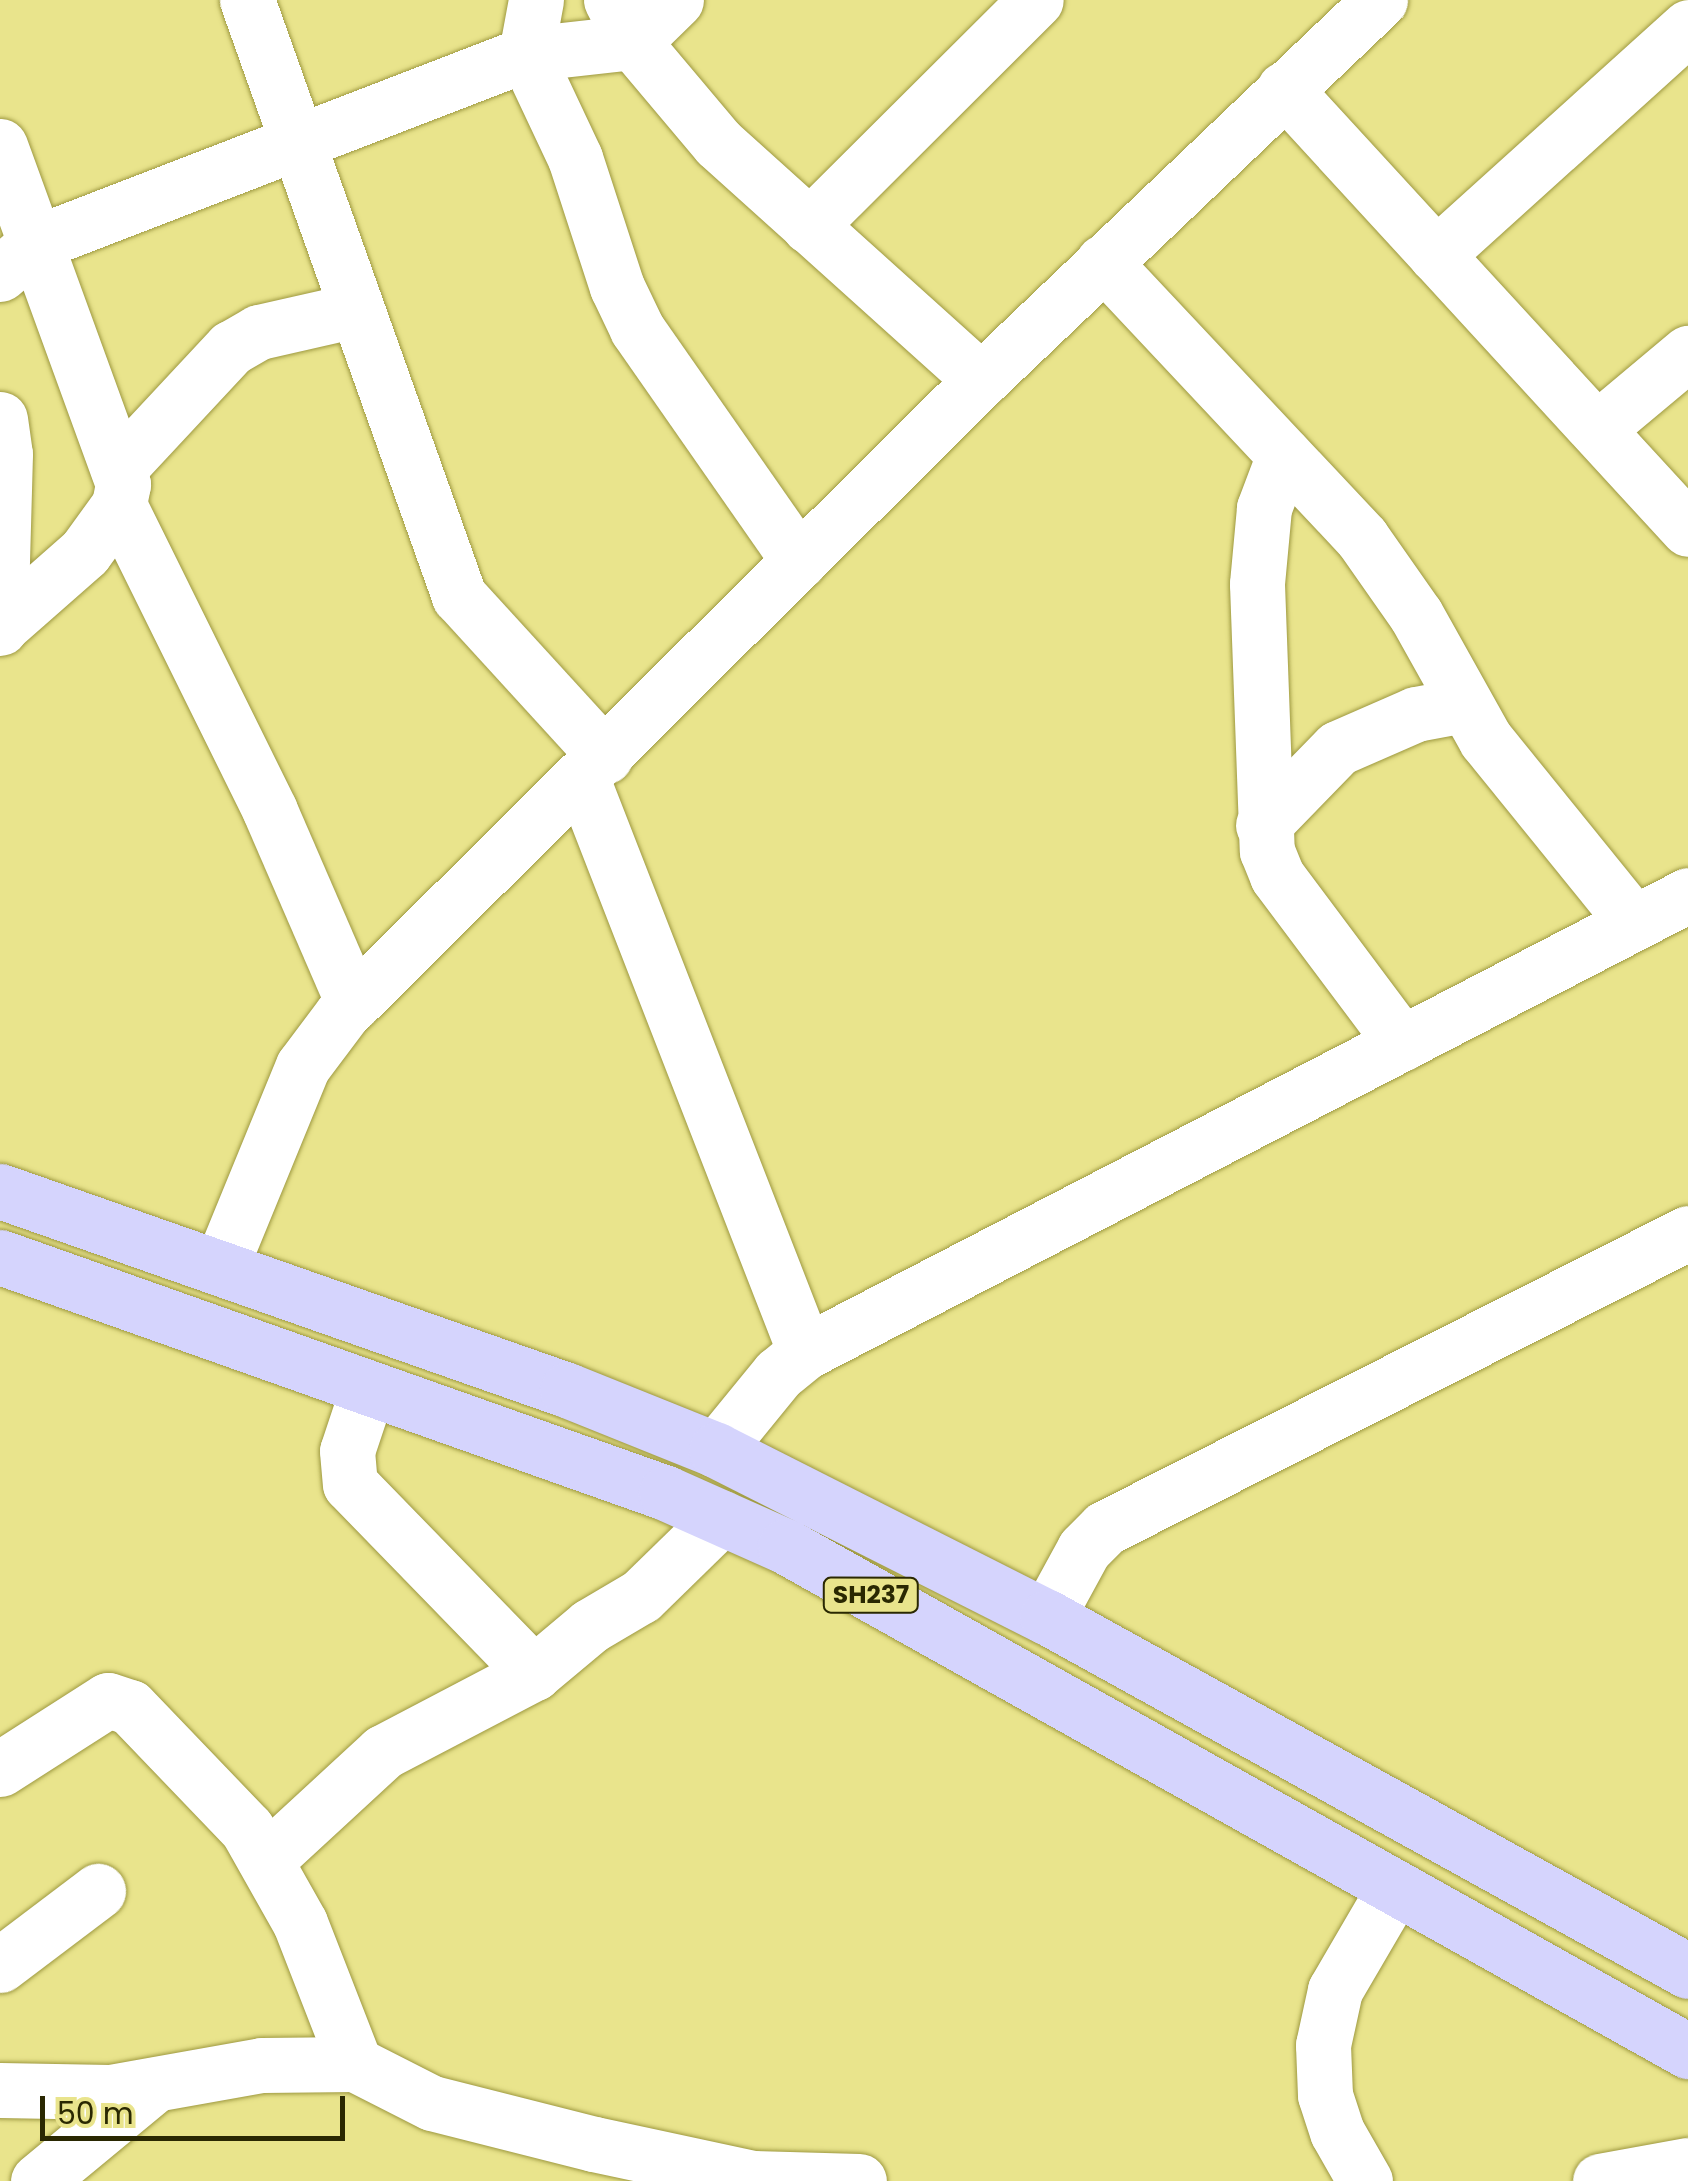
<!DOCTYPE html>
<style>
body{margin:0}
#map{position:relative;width:1688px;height:2181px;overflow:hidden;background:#e9e48c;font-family:Poppins,sans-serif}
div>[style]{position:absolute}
.roads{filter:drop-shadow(0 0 2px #9e9941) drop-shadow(0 0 2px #9e9941)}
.minor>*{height:55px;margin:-27.5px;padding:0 27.5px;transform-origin:27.5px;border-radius:27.5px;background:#fff}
.major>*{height:55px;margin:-27.5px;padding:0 27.5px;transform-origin:27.5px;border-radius:27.5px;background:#d5d4fd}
span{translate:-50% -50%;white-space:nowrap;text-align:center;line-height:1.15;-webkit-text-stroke:8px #e9e48c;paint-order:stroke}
.shield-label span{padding:2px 8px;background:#e9e48c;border:2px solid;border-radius:8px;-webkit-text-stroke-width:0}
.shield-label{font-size:25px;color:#2a2802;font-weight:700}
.scale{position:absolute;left:40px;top:2096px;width:305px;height:45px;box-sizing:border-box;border:5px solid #2a2802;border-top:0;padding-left:12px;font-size:30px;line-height:35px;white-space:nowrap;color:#2a2802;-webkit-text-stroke:8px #e9e48c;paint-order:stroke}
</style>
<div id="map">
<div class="roads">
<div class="minor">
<i style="left:247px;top:0;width:633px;rotate:70.42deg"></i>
<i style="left:459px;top:596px;width:217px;rotate:47.6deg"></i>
<i style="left:536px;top:0;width:55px;rotate:100.5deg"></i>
<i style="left:526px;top:54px;width:115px;rotate:64.8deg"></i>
<i style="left:575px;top:158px;width:136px;rotate:72deg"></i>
<i style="left:617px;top:287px;width:47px;rotate:64.5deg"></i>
<i style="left:637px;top:329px;width:283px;rotate:55.1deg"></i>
<i style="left:611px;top:0;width:47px;rotate:62.4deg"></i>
<i style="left:633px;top:42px;width:132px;rotate:49.9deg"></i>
<i style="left:718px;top:143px;width:354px;rotate:42deg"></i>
<i style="left:1284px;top:89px;width:597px;rotate:47.44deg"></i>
<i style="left:0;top:146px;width:360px;rotate:70deg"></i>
<i style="left:123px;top:484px;width:21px;rotate:101deg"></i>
<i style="left:119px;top:505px;width:58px;rotate:125.9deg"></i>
<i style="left:85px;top:552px;width:113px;rotate:138.6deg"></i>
<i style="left:809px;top:226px;width:320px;rotate:-44.9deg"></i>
<i style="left:1436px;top:255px;width:340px;rotate:-42.1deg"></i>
<i style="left:1103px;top:262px;width:378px;rotate:46.8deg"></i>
<i style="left:1362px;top:538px;width:94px;rotate:55deg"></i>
<i style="left:1416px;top:615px;width:143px;rotate:60.8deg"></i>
<i style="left:1486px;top:740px;width:235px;rotate:51deg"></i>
<i style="left:0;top:274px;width:48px;rotate:-40.7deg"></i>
<i style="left:36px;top:243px;width:525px;rotate:-21.09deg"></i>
<i style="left:526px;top:54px;width:108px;rotate:-6.4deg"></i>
<i style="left:633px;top:42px;width:60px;rotate:-44.3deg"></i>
<i style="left:0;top:419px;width:35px;rotate:82deg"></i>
<i style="left:5px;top:454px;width:174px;rotate:91.6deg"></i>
<i style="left:1597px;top:429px;width:119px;rotate:-39.9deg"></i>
<i style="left:1284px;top:455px;width:57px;rotate:110.7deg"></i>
<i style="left:1264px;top:508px;width:76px;rotate:95.3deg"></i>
<i style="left:1257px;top:584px;width:267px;rotate:87.9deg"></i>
<i style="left:1267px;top:851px;width:27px;rotate:68deg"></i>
<i style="left:1277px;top:876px;width:209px;rotate:53.2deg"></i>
<i style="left:118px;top:469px;width:166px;rotate:-47deg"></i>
<i style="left:231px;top:348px;width:32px;rotate:-30deg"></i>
<i style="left:259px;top:332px;width:99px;rotate:-12.8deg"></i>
<i style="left:119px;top:505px;width:341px;rotate:63.7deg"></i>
<i style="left:270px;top:811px;width:209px;rotate:66.6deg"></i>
<i style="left:582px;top:779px;width:615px;rotate:68.74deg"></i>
<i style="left:1263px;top:825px;width:107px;rotate:-45.8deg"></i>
<i style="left:1338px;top:748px;width:85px;rotate:-23.6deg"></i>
<i style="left:1416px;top:714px;width:49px;rotate:-10.6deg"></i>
<i style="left:220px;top:1268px;width:218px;rotate:-67.7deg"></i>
<i style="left:303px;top:1066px;width:65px;rotate:-53.1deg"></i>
<i style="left:342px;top:1014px;width:900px;rotate:-44.77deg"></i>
<i style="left:981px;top:380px;width:551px;rotate:-43.6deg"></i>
<i style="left:368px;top:1388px;width:66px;rotate:108.4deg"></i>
<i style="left:347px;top:1451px;width:33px;rotate:85deg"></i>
<i style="left:350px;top:1484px;width:264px;rotate:45.8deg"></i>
<i style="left:716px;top:1450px;width:98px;rotate:-50.8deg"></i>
<i style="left:778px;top:1374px;width:35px;rotate:-39deg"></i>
<i style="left:805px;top:1352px;width:994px;rotate:-27.36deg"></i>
<i style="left:1047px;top:1617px;width:77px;rotate:-61.4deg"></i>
<i style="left:1084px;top:1549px;width:30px;rotate:-45deg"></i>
<i style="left:1105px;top:1528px;width:653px;rotate:-26.84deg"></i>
<i style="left:0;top:1769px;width:128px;rotate:-32.6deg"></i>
<i style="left:108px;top:1700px;width:23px;rotate:18deg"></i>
<i style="left:130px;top:1707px;width:169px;rotate:46.2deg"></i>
<i style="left:247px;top:1829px;width:108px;rotate:60.6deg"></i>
<i style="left:300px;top:1923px;width:151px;rotate:68.7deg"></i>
<i style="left:266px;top:1860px;width:159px;rotate:-42.7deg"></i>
<i style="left:383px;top:1752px;width:170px;rotate:-27.6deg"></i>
<i style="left:534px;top:1673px;width:73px;rotate:-40deg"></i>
<i style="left:590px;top:1626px;width:59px;rotate:-30.5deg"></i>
<i style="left:641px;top:1596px;width:112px;rotate:-44.3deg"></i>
<i style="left:0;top:1965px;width:123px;rotate:-37.1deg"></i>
<i style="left:0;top:2090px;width:110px;rotate:1deg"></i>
<i style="left:110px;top:2092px;width:154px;rotate:-10.1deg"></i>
<i style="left:262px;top:2065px;width:93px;rotate:-0.6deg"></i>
<i style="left:355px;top:2064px;width:86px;rotate:26.9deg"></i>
<i style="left:432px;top:2103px;width:167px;rotate:14.2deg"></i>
<i style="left:594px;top:2144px;width:163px;rotate:12.1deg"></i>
<i style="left:753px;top:2178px;width:106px;rotate:1.6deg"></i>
<i style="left:38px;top:2181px;width:151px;rotate:-39.6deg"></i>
<i style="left:1365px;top:2181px;width:56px;rotate:-119.7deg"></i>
<i style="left:1337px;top:2132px;width:39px;rotate:-108deg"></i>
<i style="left:1325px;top:2095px;width:50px;rotate:-92.3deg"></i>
<i style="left:1323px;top:2045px;width:56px;rotate:-77.7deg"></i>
<i style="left:1335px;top:1990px;width:117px;rotate:-59.7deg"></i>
<i style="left:1600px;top:2181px;width:89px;rotate:-10.3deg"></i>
</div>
<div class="major">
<i style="left:0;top:1191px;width:601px;rotate:19.34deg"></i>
<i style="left:567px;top:1390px;width:161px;rotate:21.9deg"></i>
<i style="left:716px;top:1450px;width:371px;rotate:26.8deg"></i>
<i style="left:1047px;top:1617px;width:732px;rotate:28.91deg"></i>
<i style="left:0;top:1257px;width:707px;rotate:19.51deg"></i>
<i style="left:666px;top:1493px;width:130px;rotate:24deg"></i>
<i style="left:785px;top:1546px;width:1035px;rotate:29.22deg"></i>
</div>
</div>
<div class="shield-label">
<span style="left:871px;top:1595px">SH237</span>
</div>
<div class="scale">50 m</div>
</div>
